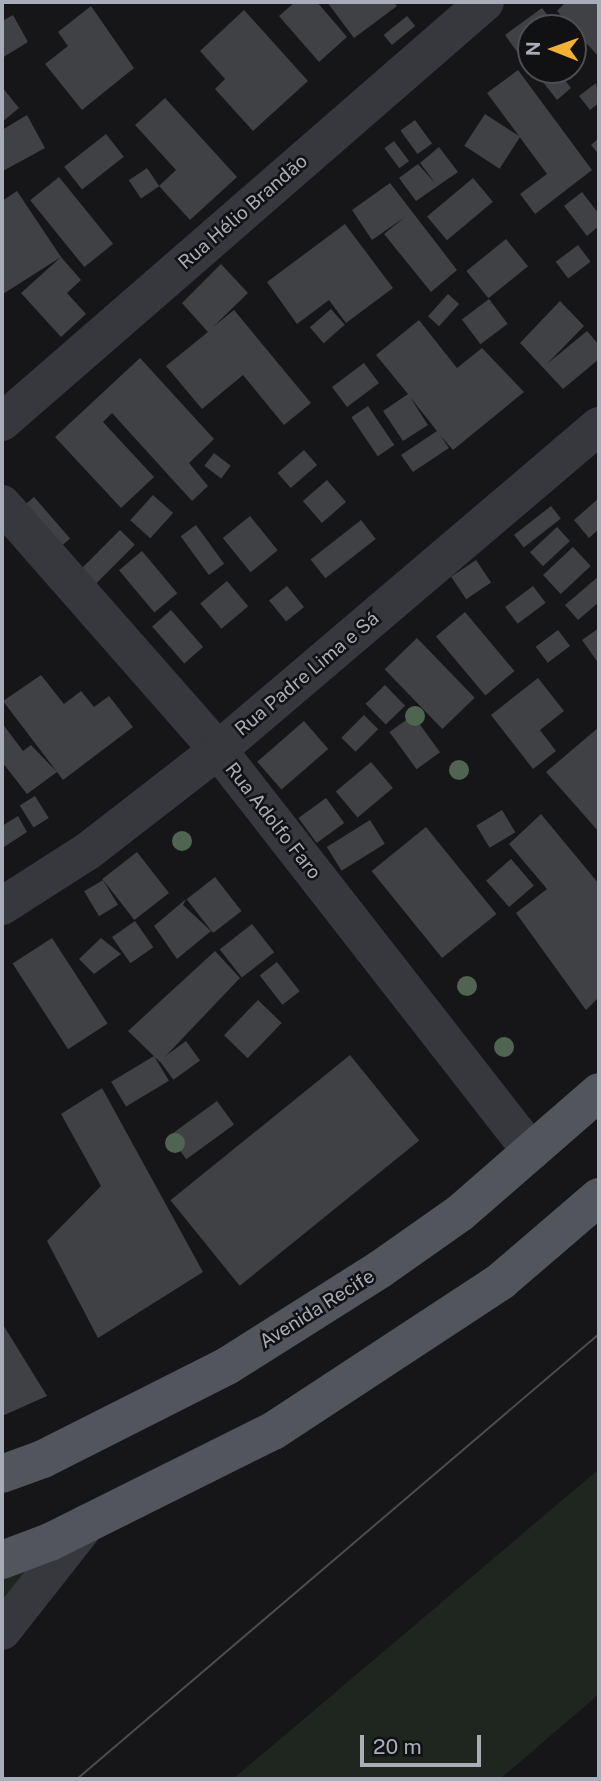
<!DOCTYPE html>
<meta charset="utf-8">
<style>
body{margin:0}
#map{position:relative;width:601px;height:1781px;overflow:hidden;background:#161618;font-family:"Public Sans",sans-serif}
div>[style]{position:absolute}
.green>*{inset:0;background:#1e261f}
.building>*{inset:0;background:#404145;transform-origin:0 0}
.street>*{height:38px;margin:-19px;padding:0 19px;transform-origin:19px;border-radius:19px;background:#37383d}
.primary>*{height:38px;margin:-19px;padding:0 19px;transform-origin:19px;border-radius:19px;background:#53555c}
.tram>*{height:2px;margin:-1px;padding:0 1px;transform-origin:1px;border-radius:1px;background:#4a4c52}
.trees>*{width:20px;height:20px;margin:-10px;border-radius:50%;background:#506452}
span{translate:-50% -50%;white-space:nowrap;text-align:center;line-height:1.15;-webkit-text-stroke:5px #111113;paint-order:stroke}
.street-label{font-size:19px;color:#a8adb8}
.frame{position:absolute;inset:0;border:4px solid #a8adb8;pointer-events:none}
.north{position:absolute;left:517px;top:14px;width:70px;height:70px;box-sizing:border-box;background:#111113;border:2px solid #4d4f55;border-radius:50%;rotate:271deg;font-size:19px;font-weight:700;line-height:28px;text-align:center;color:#a8adb8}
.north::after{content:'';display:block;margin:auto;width:24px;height:32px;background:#f2b134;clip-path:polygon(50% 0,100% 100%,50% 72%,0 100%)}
.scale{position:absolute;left:360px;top:1735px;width:121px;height:32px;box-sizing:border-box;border:4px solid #a8adb8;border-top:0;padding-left:9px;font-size:21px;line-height:24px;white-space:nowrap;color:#a8adb8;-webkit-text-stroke:5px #111113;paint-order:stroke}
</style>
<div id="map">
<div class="green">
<i style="clip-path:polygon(599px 1469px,599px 1694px,500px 1779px,233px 1779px)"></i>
<i style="clip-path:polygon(53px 1550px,2px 1615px,2px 1572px)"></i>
</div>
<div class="building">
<i style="clip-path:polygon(295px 2px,317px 2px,347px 37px,319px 62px,279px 16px)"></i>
<i style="clip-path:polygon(327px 2px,393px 2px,397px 6px,354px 38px)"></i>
<i style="clip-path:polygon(566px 2px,599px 2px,599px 57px,557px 11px)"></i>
<i style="clip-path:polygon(91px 6px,134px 68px,82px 110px,45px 64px,68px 46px,58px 32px)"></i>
<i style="clip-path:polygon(542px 8px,557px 28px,531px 28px,531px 54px,523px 60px,505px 35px)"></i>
<i style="clip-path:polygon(244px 10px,308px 81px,253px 131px,215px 89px,225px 79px,200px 51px)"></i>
<i style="clip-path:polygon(13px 15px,28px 42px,2px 58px,2px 21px)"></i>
<i style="left:407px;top:16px;width:13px;height:30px;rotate:51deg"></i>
<i style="clip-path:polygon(518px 70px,592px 170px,535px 214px,520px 194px,547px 174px,487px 93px)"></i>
<i style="clip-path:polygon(538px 70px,557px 70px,571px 88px,557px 100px,535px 72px)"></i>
<i style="clip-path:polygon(596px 83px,599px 103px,590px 110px,579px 96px)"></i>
<i style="clip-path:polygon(2px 87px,19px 108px,2px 122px)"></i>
<i style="clip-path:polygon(165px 98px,237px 177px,190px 220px,159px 186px,176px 170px,135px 125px)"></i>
<i style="left:485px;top:114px;width:42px;height:38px;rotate:33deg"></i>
<i style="clip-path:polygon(27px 115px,45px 148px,3px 171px,2px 130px)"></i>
<i style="left:415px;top:120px;width:29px;height:18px;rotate:54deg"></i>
<i style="left:106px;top:134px;width:29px;height:53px;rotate:52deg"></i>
<i style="clip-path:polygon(599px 138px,599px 155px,591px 145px)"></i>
<i style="left:394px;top:141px;width:25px;height:12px;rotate:53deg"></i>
<i style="clip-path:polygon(439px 147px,458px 172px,416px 201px,399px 178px,418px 164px,436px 184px,420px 163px)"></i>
<i style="left:147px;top:168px;width:22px;height:22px;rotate:56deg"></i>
<i style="left:59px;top:177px;width:86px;height:37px;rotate:51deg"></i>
<i style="left:473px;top:178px;width:31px;height:60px;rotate:50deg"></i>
<i style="clip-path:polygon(390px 183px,457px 270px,431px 292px,384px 234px,405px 217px,372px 240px,352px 210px)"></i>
<i style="clip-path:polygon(17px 191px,61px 257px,3px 294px,2px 201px)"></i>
<i style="clip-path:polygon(582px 192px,599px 214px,599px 226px,587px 236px,564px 206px)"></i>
<i style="clip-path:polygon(345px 224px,393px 288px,346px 323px,329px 300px,297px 324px,267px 282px)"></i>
<i style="left:506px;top:239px;width:35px;height:51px;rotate:51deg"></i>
<i style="left:578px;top:245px;width:21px;height:28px;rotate:53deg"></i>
<i style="clip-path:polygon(61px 257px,81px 280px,67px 293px,86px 314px,61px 337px,21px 293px)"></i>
<i style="clip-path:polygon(221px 264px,248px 293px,213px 327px,234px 310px,311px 403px,284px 425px,243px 375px,202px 409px,166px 366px,208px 332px,182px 303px)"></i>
<i style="left:448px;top:294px;width:15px;height:30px;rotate:42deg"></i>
<i style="left:489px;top:299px;width:31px;height:34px;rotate:53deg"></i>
<i style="clip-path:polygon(560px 301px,584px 326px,547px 364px,587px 331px,599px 345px,599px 359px,563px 389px,520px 343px)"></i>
<i style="left:331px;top:309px;width:21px;height:28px;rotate:49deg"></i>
<i style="clip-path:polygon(419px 320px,457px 368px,482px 348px,524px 392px,453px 450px,440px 435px,449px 448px,413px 472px,401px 455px,437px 431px,410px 397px,428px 425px,403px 441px,383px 411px,408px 394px,376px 355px)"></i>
<i style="clip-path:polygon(140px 358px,214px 439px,189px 463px,208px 486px,192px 501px,112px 413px,103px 422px,154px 477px,121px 508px,55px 437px)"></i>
<i style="left:364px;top:363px;width:25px;height:40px;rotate:53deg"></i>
<i style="left:368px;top:406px;width:47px;height:20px;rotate:56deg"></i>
<i style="left:304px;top:450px;width:20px;height:35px;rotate:49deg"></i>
<i style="left:214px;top:453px;width:21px;height:16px;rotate:37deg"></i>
<i style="left:327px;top:480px;width:29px;height:32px;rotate:49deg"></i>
<i style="left:153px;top:495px;width:27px;height:34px;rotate:42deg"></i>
<i style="left:34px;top:497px;width:55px;height:21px;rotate:49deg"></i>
<i style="clip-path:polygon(599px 498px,599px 529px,589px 538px,574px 520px)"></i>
<i style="left:551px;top:506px;width:16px;height:47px;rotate:52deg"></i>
<i style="left:250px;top:516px;width:44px;height:35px;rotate:51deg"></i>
<i style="left:361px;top:520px;width:24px;height:64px;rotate:52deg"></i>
<i style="left:196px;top:525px;width:48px;height:19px;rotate:54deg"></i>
<i style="left:557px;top:527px;width:19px;height:37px;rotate:47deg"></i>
<i style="left:120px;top:530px;width:21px;height:60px;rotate:45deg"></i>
<i style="left:573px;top:547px;width:26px;height:41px;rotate:47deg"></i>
<i style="left:142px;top:551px;width:55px;height:30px;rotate:50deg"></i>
<i style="left:476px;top:560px;width:27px;height:30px;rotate:56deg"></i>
<i style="clip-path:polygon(599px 576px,599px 602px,578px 620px,565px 605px)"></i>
<i style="left:227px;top:581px;width:33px;height:35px;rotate:50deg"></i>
<i style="left:287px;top:586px;width:27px;height:23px;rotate:51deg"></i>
<i style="left:533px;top:586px;width:21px;height:35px;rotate:53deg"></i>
<i style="left:171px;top:610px;width:49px;height:25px;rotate:49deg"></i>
<i style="left:465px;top:612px;width:77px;height:38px;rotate:50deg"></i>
<i style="clip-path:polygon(599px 628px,599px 664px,582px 640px)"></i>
<i style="left:558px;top:630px;width:20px;height:28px;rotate:53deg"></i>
<i style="left:417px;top:638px;width:83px;height:45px;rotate:46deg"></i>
<i style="clip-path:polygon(41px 675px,64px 704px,81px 691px,94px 707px,109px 696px,133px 727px,63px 780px,57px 772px,27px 794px,2px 762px,2px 723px,23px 751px,31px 745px,57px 772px,3px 701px)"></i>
<i style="clip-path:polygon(538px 678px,564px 711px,540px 730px,556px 751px,533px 769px,491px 715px)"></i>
<i style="left:385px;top:685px;width:29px;height:27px;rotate:46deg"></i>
<i style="left:364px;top:715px;width:20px;height:32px;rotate:45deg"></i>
<i style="left:413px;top:715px;width:46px;height:29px;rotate:54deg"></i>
<i style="left:304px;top:721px;width:37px;height:62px;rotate:49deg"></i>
<i style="clip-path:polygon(599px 727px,599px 832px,546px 772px)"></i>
<i style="left:371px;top:762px;width:34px;height:46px;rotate:50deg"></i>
<i style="left:35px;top:796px;width:26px;height:18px;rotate:58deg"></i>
<i style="left:326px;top:798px;width:31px;height:34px;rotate:54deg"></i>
<i style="left:502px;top:810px;width:26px;height:30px;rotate:59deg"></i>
<i style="clip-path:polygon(541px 814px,599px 884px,599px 997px,586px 1010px,516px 913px,547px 889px,509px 844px)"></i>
<i style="clip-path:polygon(18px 816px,27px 832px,4px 847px,2px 826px)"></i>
<i style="left:370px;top:820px;width:28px;height:51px;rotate:58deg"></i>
<i style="left:426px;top:827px;width:112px;height:70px;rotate:51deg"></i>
<i style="left:137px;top:852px;width:52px;height:44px;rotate:52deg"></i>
<i style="left:511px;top:859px;width:35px;height:33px;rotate:49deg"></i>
<i style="left:215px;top:877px;width:43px;height:36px;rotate:52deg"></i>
<i style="left:103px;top:880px;width:29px;height:22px;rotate:59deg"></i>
<i style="clip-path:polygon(186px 899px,183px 905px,211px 931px,177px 959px,154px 926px)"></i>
<i style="left:135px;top:921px;width:32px;height:28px;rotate:55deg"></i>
<i style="left:252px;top:924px;width:36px;height:41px;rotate:52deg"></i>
<i style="left:52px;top:938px;width:102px;height:47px;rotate:57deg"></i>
<i style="clip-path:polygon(101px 938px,121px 954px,94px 974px,79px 959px)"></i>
<i style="clip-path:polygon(215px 951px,240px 978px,160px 1062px,128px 1031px)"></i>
<i style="left:277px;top:962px;width:37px;height:22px;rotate:52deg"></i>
<i style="left:258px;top:1000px;width:33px;height:49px;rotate:44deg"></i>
<i style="left:186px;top:1041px;width:24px;height:33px;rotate:54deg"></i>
<i style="left:350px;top:1055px;width:110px;height:231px;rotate:51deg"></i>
<i style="left:154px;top:1056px;width:29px;height:50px;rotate:59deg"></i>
<i style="clip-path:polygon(102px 1088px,203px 1272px,98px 1338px,47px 1241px,101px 1186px,61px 1114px)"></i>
<i style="left:217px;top:1101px;width:29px;height:59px;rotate:54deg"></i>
<i style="clip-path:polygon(2px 1323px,47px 1396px,2px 1416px)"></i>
</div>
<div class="street">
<i style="left:2px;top:422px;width:640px;rotate:-41.01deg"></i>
<i style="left:2px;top:504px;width:327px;rotate:48.7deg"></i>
<i style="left:218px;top:750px;width:509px;rotate:52.03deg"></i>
<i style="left:2px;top:906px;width:102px;rotate:-32.6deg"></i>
<i style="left:88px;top:851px;width:165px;rotate:-37.8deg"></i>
<i style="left:218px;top:750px;width:500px;rotate:-40.38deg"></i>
<i style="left:2px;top:1631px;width:137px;rotate:-51.8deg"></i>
</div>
<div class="primary">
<i style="left:2px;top:1474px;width:44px;rotate:-20.1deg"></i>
<i style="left:43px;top:1459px;width:206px;rotate:-26.8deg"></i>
<i style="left:227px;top:1366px;width:180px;rotate:-32.3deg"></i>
<i style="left:379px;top:1270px;width:99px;rotate:-35.1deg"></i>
<i style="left:460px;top:1213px;width:184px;rotate:-41deg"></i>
<i style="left:2px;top:1560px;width:51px;rotate:-20.6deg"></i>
<i style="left:50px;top:1542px;width:249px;rotate:-26.5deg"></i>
<i style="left:273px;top:1431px;width:273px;rotate:-33.3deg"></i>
<i style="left:501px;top:1281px;width:129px;rotate:-40.6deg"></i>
</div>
<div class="tram">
<i style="left:77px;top:1779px;width:686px;rotate:-40.45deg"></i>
</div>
<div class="trees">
<i style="left:415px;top:716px"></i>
<i style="left:459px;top:770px"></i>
<i style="left:182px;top:841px"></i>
<i style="left:467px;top:986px"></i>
<i style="left:504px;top:1047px"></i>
<i style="left:175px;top:1143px"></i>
</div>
<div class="street-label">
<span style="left:243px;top:212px;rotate:-41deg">Rua Hélio Brandão</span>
<span style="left:307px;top:674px;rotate:-40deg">Rua Padre Lima e Sá</span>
<span style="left:273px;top:821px;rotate:52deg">Rua Adolfo Faro</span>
<span style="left:317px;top:1309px;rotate:-32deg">Avenida Recife</span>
</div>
<div class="frame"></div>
<div class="north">N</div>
<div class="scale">20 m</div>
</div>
